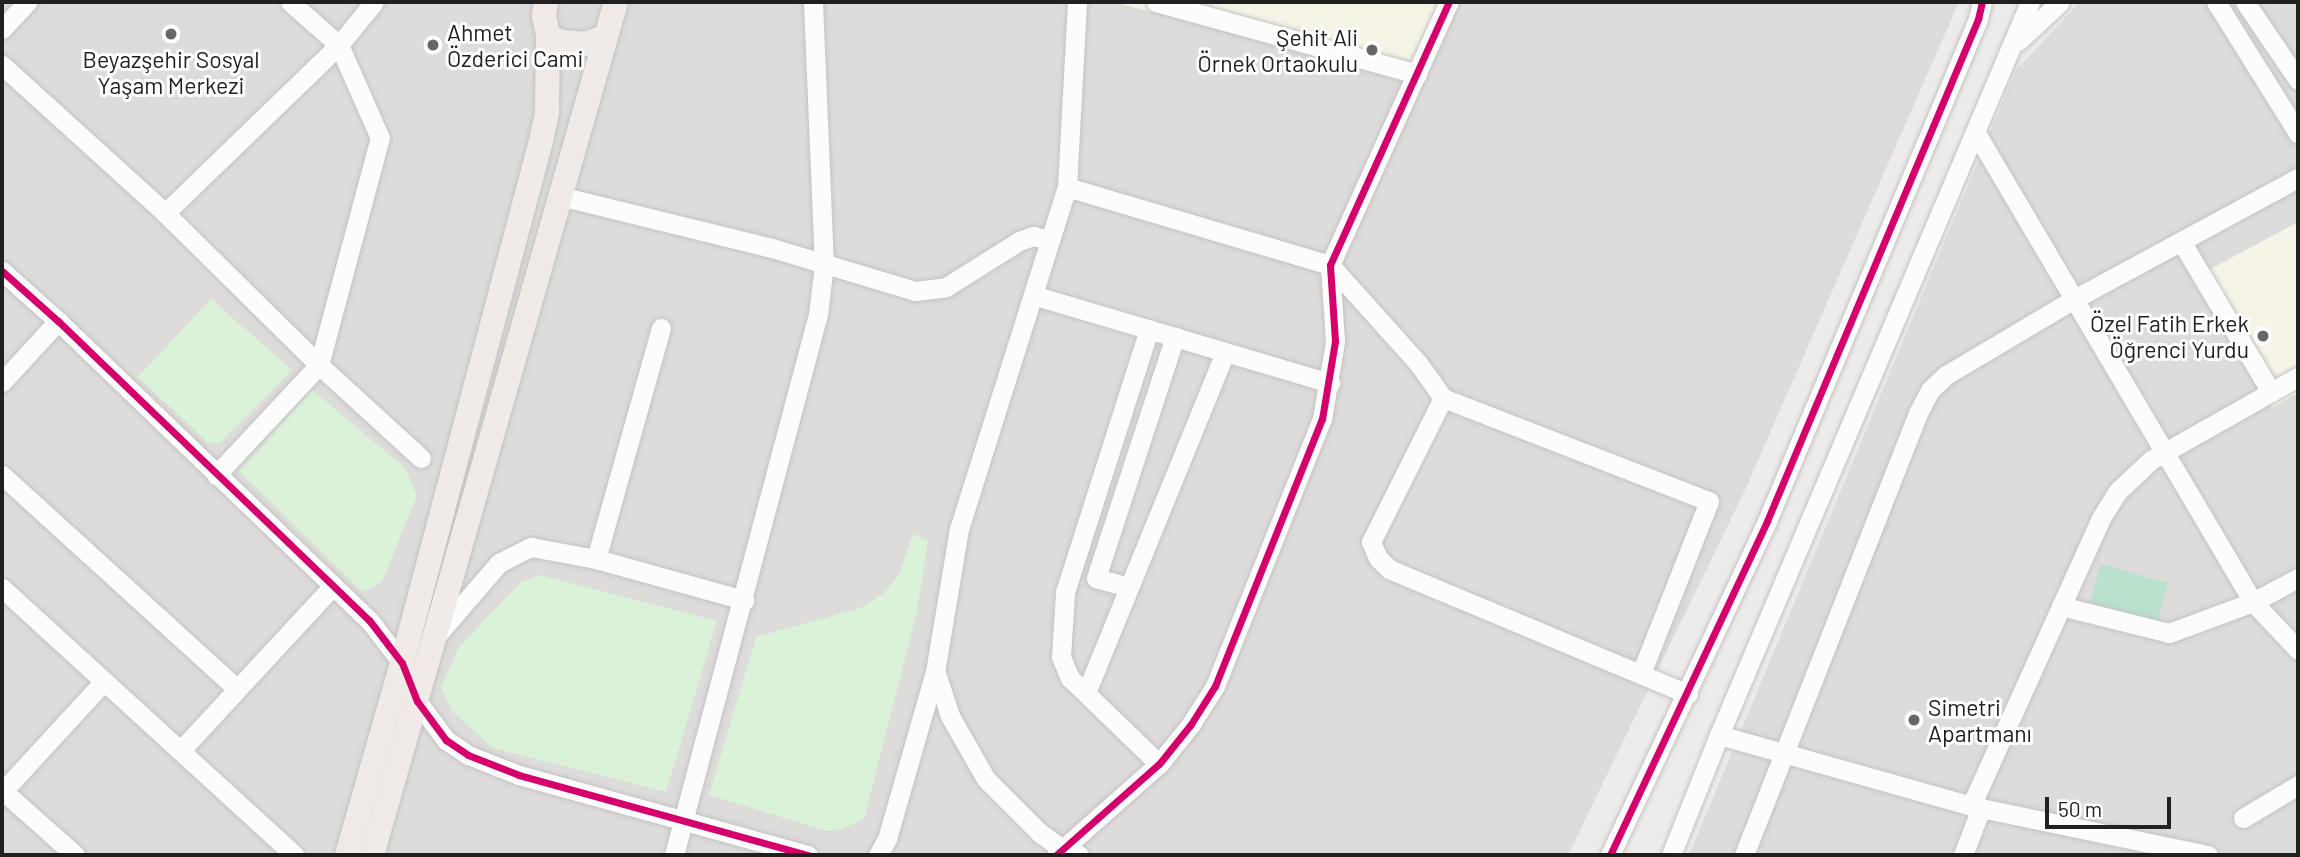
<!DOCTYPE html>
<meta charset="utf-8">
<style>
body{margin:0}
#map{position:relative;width:2300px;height:857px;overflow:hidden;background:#eeecea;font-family:Barlow,sans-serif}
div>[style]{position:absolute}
.residential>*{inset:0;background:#dddcdb}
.education>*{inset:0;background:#f6f4e7}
.park>*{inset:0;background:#daf2d8}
.pitch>*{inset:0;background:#b9e1cc;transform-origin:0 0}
.roads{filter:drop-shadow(0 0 2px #c4c3c2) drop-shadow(0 0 2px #c4c3c2)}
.minor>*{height:19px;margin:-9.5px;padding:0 9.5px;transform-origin:9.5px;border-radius:9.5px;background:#fcfcfc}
.major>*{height:24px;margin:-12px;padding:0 12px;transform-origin:12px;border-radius:12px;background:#f1ebe7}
.cycleway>*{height:7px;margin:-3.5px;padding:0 3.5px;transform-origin:3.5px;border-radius:3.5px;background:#d6006c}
.dots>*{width:19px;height:19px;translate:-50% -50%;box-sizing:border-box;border:4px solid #fff;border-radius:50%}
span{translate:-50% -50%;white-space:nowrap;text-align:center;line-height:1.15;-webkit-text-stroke:6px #fff;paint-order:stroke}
.poi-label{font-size:23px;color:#202020}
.left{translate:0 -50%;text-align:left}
.right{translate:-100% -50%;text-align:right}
.frame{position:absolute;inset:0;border:4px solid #202020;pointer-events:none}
.scale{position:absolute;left:2045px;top:797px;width:126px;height:32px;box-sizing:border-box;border:4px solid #202020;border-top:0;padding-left:9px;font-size:21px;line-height:24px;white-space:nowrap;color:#202020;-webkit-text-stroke:5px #fff;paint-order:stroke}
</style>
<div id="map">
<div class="residential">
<i style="clip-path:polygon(2px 2px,1959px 2px,1745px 490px,1568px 855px,2px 855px)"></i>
<i style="clip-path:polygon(2080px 2px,2298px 2px,2298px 855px,1689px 855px,2016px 70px)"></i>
</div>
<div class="education">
<i style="clip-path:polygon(1111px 2px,1449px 2px,1417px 74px)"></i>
<i style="clip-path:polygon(2298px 222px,2298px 393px,2272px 408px,2192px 279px)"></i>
</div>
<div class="park">
<i style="clip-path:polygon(211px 299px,292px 370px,220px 443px,208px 443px,138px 377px)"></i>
<i style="clip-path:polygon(312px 390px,405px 468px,417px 496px,382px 582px,362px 592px,239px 471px)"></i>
<i style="clip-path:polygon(913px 534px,928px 541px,917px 612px,864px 819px,842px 829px,827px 831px,709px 795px,756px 637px,861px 608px,884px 593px,899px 575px)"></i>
<i style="clip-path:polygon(540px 575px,717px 621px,666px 792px,493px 748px,452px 711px,441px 687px,459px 647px,521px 582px)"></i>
</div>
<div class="pitch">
<i style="left:2101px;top:564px;width:70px;height:50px;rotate:16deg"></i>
</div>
<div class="roads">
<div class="minor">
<i style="left:1156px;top:2px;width:271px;rotate:15.4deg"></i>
<i style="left:2216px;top:2px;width:155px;rotate:58deg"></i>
<i style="left:2245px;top:2px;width:94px;rotate:55.8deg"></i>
<i style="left:2px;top:29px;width:37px;rotate:-47deg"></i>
<i style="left:2018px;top:41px;width:57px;rotate:-42.9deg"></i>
<i style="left:2px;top:65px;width:220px;rotate:42.2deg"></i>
<i style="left:165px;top:213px;width:216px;rotate:44.6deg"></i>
<i style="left:319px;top:365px;width:138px;rotate:42.4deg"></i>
<i style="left:1976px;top:133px;width:545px;rotate:59.43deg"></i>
<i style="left:2253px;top:602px;width:66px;rotate:46.8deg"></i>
<i style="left:1067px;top:187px;width:274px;rotate:16.5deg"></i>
<i style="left:1330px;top:265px;width:132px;rotate:48.1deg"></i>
<i style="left:1418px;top:363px;width:43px;rotate:54.5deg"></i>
<i style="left:1443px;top:398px;width:285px;rotate:21.2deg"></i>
<i style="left:1709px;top:501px;width:186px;rotate:111.5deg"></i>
<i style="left:560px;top:196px;width:218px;rotate:13.8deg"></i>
<i style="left:772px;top:248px;width:149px;rotate:16.7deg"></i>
<i style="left:915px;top:291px;width:31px;rotate:-7deg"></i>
<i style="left:946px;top:287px;width:86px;rotate:-32.2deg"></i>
<i style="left:1019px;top:241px;width:15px;rotate:-20deg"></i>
<i style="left:1033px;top:236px;width:16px;rotate:14deg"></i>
<i style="left:165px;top:213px;width:242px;rotate:-44deg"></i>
<i style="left:339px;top:45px;width:55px;rotate:-50.9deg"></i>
<i style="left:2181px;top:241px;width:176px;rotate:59.2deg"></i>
<i style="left:2px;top:271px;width:75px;rotate:41.8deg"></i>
<i style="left:58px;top:321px;width:431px;rotate:43.9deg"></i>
<i style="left:369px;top:620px;width:54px;rotate:52.5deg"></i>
<i style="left:402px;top:663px;width:41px;rotate:68.5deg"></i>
<i style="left:417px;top:701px;width:49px;rotate:53.4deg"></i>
<i style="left:446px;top:740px;width:27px;rotate:34deg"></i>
<i style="left:468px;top:755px;width:55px;rotate:21.4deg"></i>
<i style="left:519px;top:775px;width:300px;rotate:15.5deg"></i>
<i style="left:1033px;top:295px;width:310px;rotate:16.5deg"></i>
<i style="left:1149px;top:329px;width:277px;rotate:107.7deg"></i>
<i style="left:1065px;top:593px;width:64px;rotate:93.6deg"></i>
<i style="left:1061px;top:657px;width:23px;rotate:67deg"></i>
<i style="left:1070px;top:678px;width:124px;rotate:44deg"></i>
<i style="left:2px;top:382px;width:83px;rotate:-47.4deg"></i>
<i style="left:1443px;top:398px;width:161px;rotate:116.6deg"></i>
<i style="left:1371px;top:542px;width:17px;rotate:66deg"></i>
<i style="left:1378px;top:558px;width:16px;rotate:45deg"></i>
<i style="left:1389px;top:569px;width:324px;rotate:22.7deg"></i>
<i style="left:2px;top:475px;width:318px;rotate:42.3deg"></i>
<i style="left:216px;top:475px;width:151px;rotate:-46.9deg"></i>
<i style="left:319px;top:365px;width:235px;rotate:-75deg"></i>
<i style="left:380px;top:138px;width:102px;rotate:-113.8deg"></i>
<i style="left:339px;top:45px;width:65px;rotate:-138.7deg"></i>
<i style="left:596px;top:559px;width:240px;rotate:-74.3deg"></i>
<i style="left:1129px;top:587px;width:34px;rotate:-165deg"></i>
<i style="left:1096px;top:578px;width:254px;rotate:-71.9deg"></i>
<i style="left:2px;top:588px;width:396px;rotate:42.4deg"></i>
<i style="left:2061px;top:606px;width:111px;rotate:14deg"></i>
<i style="left:2169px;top:633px;width:90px;rotate:-20.3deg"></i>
<i style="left:2253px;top:602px;width:51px;rotate:-28.1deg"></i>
<i style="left:436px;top:636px;width:96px;rotate:-49.2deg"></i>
<i style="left:499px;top:563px;width:36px;rotate:-27deg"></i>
<i style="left:531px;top:547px;width:66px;rotate:10.5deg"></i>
<i style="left:596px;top:559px;width:154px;rotate:15.5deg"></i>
<i style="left:936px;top:673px;width:45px;rotate:72deg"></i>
<i style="left:950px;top:716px;width:73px;rotate:60.3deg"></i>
<i style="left:986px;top:779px;width:76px;rotate:45deg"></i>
<i style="left:1040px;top:833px;width:26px;rotate:36deg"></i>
<i style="left:1061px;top:848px;width:19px;rotate:21deg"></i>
<i style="left:1086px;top:693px;width:368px;rotate:-67.8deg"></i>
<i style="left:1719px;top:735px;width:262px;rotate:15.7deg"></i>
<i style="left:1971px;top:806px;width:242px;rotate:11.7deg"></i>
<i style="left:181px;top:750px;width:224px;rotate:-47.2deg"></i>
<i style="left:2px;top:790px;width:98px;rotate:41.7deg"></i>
<i style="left:3px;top:791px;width:149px;rotate:-47.4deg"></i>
<i style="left:1971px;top:806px;width:316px;rotate:-65.7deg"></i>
<i style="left:2101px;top:518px;width:31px;rotate:-58deg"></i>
<i style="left:2117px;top:492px;width:47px;rotate:-43.3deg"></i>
<i style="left:2151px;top:460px;width:169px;rotate:-29.5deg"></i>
<i style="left:2243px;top:818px;width:64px;rotate:-31deg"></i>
<i style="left:674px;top:855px;width:560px;rotate:-75.09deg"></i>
<i style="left:818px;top:314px;width:49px;rotate:-83deg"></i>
<i style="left:824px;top:265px;width:263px;rotate:-92.4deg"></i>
<i style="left:878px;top:855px;width:18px;rotate:-61deg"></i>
<i style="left:887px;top:839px;width:174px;rotate:-74deg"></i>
<i style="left:935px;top:672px;width:145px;rotate:-80.5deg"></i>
<i style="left:959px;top:529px;width:359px;rotate:-72.5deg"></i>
<i style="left:1067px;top:187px;width:185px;rotate:-86.9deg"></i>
<i style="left:1056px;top:855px;width:137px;rotate:-41.5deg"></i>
<i style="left:1159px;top:764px;width:51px;rotate:-51.3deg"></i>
<i style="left:1191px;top:724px;width:45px;rotate:-57.7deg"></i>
<i style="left:1215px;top:686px;width:288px;rotate:-68.2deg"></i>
<i style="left:1322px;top:419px;width:79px;rotate:-80.5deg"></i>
<i style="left:1335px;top:341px;width:76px;rotate:-93.8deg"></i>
<i style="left:1330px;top:265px;width:289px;rotate:-65.7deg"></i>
<i style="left:1610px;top:855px;width:369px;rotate:-64.8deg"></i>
<i style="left:1767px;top:521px;width:545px;rotate:-67.2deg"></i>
<i style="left:1978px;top:19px;width:17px;rotate:-77deg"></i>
<i style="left:1671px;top:855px;width:129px;rotate:-68.2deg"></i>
<i style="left:1719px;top:735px;width:796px;rotate:-67.01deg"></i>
<i style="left:1744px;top:855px;width:475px;rotate:-68.5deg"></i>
<i style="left:1918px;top:413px;width:26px;rotate:-62deg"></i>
<i style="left:1930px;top:390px;width:22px;rotate:-43deg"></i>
<i style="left:1946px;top:375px;width:149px;rotate:-30.7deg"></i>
<i style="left:2074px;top:299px;width:255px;rotate:-28.4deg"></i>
<i style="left:1963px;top:855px;width:50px;rotate:-69deg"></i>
</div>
<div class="major">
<i style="left:546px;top:2px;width:14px;rotate:98deg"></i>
<i style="left:544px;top:16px;width:19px;rotate:78deg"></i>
<i style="left:548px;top:35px;width:14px;rotate:30deg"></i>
<i style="left:560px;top:42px;width:26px;rotate:4deg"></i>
<i style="left:586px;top:44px;width:19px;rotate:-21deg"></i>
<i style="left:347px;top:855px;width:200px;rotate:-74deg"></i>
<i style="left:402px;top:663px;width:540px;rotate:-75.09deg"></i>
<i style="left:541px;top:141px;width:30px;rotate:-78deg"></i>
<i style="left:547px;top:112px;width:77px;rotate:-89.3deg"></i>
<i style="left:372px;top:855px;width:887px;rotate:-74.04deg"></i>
</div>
</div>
<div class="cycleway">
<i style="left:2px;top:271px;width:75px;rotate:41.8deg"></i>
<i style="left:58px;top:321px;width:431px;rotate:43.9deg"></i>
<i style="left:369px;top:620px;width:54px;rotate:52.5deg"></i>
<i style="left:402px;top:663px;width:41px;rotate:68.5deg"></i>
<i style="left:417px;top:701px;width:49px;rotate:53.4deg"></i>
<i style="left:446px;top:740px;width:27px;rotate:34deg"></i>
<i style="left:468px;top:755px;width:55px;rotate:21.4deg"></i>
<i style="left:519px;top:775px;width:300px;rotate:15.5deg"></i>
<i style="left:1056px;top:855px;width:137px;rotate:-41.5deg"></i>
<i style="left:1159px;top:764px;width:51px;rotate:-51.3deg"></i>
<i style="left:1191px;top:724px;width:45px;rotate:-57.7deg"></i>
<i style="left:1215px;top:686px;width:288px;rotate:-68.2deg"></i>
<i style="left:1322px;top:419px;width:79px;rotate:-80.5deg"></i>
<i style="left:1335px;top:341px;width:76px;rotate:-93.8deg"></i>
<i style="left:1330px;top:265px;width:289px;rotate:-65.7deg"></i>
<i style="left:1610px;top:855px;width:369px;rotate:-64.8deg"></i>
<i style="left:1767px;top:521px;width:545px;rotate:-67.2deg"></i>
<i style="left:1978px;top:19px;width:17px;rotate:-77deg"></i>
</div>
<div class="dots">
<i style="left:171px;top:34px;background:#686767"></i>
<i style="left:433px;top:45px;background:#686767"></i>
<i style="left:1372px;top:50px;background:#686767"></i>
<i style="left:2263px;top:336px;background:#686767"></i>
<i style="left:1914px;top:720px;background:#686767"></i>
</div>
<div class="poi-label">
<span class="left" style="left:447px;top:45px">Ahmet<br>Özderici Cami</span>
<span class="right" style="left:1358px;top:50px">Şehit Ali<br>Örnek Ortaokulu</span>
<span style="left:171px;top:72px">Beyazşehir Sosyal<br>Yaşam Merkezi</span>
<span class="right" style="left:2249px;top:336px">Özel Fatih Erkek<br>Öğrenci Yurdu</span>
<span class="left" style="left:1928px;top:720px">Simetri<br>Apartmanı</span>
</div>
<div class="frame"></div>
<div class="scale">50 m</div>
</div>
